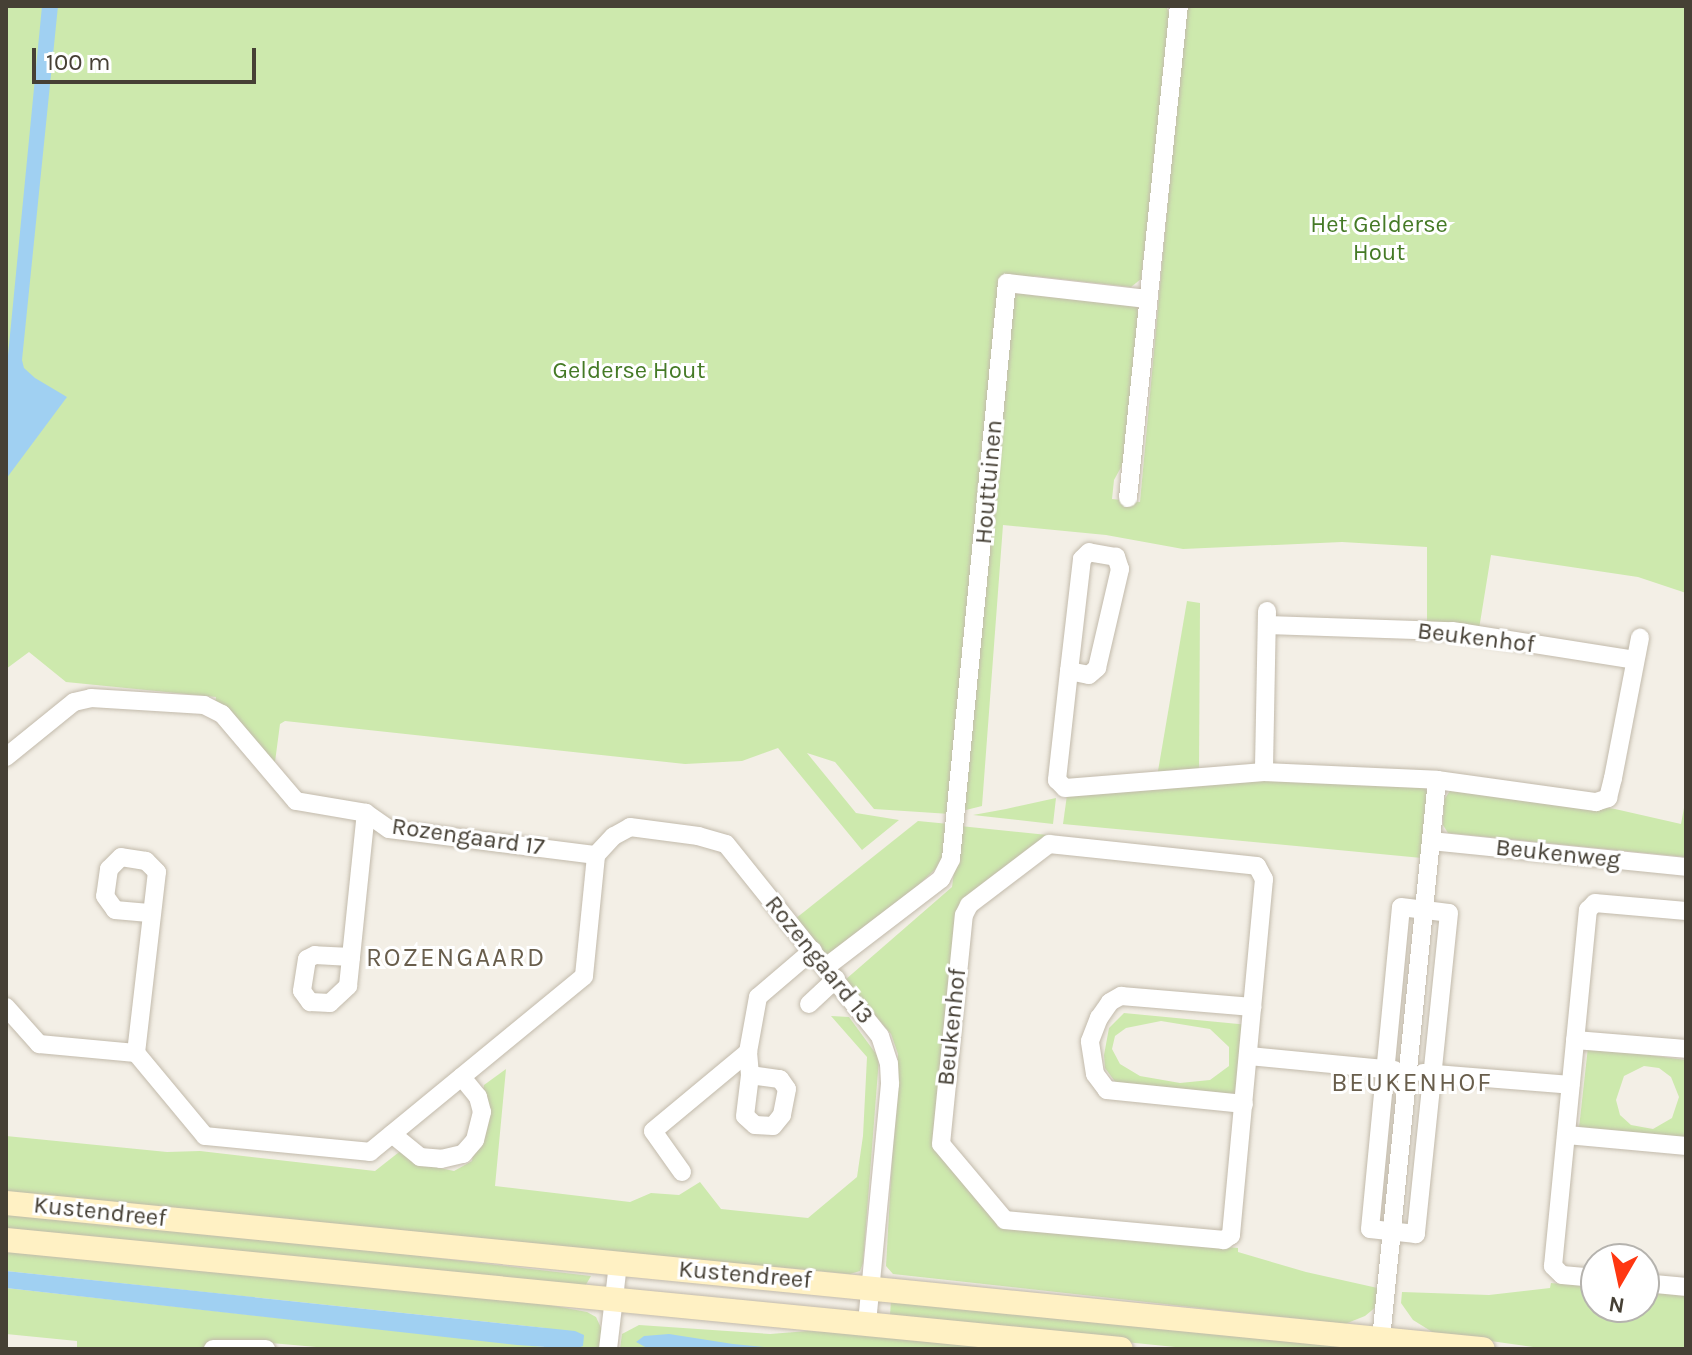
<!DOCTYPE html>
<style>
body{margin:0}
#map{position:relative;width:1692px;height:1355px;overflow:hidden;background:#f3efe6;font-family:Karla,sans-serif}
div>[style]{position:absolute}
.green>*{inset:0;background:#cde9ad}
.water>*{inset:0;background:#a0d0f2}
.roads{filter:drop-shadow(0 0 2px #c2baab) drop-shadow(0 0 2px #c2baab)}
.street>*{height:18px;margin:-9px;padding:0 9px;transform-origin:9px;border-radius:9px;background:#fff}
.secondary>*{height:24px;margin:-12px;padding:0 12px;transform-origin:12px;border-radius:12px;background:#fff1c4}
span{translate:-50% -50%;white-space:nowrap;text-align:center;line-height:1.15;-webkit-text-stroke:6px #fff;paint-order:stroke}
.park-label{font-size:24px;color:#457a26}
.street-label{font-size:24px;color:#464035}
.neighbourhood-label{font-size:26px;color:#695e4c;letter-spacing:2px}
.frame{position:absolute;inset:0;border:8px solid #464035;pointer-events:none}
.north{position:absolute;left:1580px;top:1243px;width:80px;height:80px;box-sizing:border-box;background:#fff;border:2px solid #b5b3ae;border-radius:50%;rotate:189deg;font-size:22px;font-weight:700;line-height:32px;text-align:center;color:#464035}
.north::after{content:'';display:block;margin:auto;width:28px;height:36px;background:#ff3711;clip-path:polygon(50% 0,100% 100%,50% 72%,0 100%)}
.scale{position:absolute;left:32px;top:48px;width:224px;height:36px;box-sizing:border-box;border:4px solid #464035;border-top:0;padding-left:10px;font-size:24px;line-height:28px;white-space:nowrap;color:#464035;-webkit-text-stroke:6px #fff;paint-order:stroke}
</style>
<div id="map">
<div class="green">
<i style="clip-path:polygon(6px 6px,1166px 6px,1171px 17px,1141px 279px,1131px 287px,1034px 276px,1031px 295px,1127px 303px,1137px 307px,1139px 312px,1125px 460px,1114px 480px,1112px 499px,1140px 502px,1186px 6px,1686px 6px,1686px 593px,1638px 577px,1491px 555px,1479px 629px,1427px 623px,1427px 547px,1342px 542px,1183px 549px,1106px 535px,1003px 525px,982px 806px,950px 814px,874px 809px,835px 762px,807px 753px,856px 813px,899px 820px,862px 850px,778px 748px,742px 761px,685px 764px,285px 721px,280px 724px,275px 762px,234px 720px,214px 714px,216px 697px,66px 682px,29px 652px,6px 669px)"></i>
<i style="clip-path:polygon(1187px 601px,1200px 603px,1199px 774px,1157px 777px)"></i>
<i style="clip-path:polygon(1276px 780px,1421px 783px,1429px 794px,1422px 858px,1063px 824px,1067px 795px)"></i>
<i style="clip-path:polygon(1453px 786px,1615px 809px,1681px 824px,1686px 797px,1686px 857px,1448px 833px,1443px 825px,1444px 800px)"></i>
<i style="clip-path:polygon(1056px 798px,1053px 824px,973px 815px,1006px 809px)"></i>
<i style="clip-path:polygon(918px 821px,949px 824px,944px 861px,834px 964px,795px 919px)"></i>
<i style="clip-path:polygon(960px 826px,1067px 837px,974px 900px,944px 1143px,1017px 1227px,1238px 1248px,1238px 1252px,1306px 1272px,1382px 1289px,1377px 1306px,1365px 1316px,1345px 1324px,893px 1274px,886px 1266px,898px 1054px,891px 1034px,845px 980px,952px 887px)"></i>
<i style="clip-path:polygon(evenodd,1124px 1013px,1249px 1025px,1242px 1097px,1116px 1083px,1105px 1068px,1104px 1055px,1109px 1028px,1124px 1013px,1161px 1021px,1210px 1029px,1229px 1047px,1229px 1066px,1210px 1080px,1180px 1083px,1140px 1076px,1120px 1064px,1112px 1049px,1115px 1036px,1126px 1028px,1161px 1021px)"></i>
<i style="clip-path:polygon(831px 1016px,849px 1017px,879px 1058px,863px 1263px,860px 1271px,850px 1274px,6px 1196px,6px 1136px,167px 1152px,200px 1151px,375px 1171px,403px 1149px,421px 1164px,454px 1171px,472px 1161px,484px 1085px,506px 1069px,495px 1186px,630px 1202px,651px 1193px,679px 1195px,700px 1182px,721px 1209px,808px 1218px,857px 1177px,863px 1136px,867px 1057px)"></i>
<i style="clip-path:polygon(evenodd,1588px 1047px,1686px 1060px,1686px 1143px,1579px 1128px,1588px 1047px,1644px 1066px,1659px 1068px,1671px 1077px,1679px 1097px,1672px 1118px,1653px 1129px,1631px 1125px,1620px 1115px,1616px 1100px,1624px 1076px,1644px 1066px)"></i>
<i style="clip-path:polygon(6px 1212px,266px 1238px,591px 1276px,584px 1288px,6px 1232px)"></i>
<i style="clip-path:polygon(6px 1247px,539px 1303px,587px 1312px,596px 1317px,602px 1330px,599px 1349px,339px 1349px,248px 1341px,211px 1343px,201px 1349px,77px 1349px,77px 1341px,6px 1334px,6px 1288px,544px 1347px,545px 1328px,6px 1271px)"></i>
<i style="clip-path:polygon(1551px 1283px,1596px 1287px,1596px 1307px,1644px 1307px,1644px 1291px,1686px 1295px,1686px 1349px,1548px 1349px,1434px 1333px,1413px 1320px,1401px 1303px,1402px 1292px,1489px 1295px,1550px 1288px)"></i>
<i style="clip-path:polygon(891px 1301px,1362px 1349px,1195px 1349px,896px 1319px,890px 1315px)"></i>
<i style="clip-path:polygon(639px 1325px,770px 1334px,808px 1331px,864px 1334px,1006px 1349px,620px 1349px,622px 1334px)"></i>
</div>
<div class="water">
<i style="clip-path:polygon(42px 6px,58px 6px,22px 360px,24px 368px,35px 378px,67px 397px,6px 479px,6px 376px)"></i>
<i style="clip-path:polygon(6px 1271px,575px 1331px,584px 1335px,583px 1346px,575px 1349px,517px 1345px,6px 1288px)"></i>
<i style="clip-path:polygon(669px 1334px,733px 1344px,784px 1349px,649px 1349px,636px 1342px,644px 1336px)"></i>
</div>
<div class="roads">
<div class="street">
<i style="left:1128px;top:498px;width:495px;rotate:-84.1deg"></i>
<i style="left:1267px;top:611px;width:161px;rotate:91.1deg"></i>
<i style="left:1264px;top:772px;width:173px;rotate:2.6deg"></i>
<i style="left:1437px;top:780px;width:161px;rotate:7.9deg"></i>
<i style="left:1596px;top:802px;width:13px;rotate:-18deg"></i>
<i style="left:1608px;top:798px;width:21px;rotate:-76deg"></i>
<i style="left:1613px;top:778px;width:143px;rotate:-79.1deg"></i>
<i style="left:1267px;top:625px;width:185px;rotate:1.9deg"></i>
<i style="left:1452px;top:631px;width:185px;rotate:9deg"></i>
<i style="left:1069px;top:671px;width:20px;rotate:11deg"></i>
<i style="left:1089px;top:675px;width:11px;rotate:-41deg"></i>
<i style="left:1097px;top:668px;width:102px;rotate:-76.9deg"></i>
<i style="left:1120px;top:569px;width:13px;rotate:-108deg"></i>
<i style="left:1116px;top:557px;width:27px;rotate:-170deg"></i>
<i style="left:1089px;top:552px;width:10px;rotate:135deg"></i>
<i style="left:1082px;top:559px;width:113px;rotate:96.6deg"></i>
<i style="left:1069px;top:671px;width:110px;rotate:96.3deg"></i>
<i style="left:1057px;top:780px;width:11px;rotate:45deg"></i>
<i style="left:1065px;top:788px;width:200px;rotate:-4.6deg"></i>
<i style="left:6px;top:757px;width:87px;rotate:-39deg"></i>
<i style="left:74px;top:702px;width:17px;rotate:-13deg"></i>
<i style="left:91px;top:698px;width:113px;rotate:3.5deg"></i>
<i style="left:204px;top:705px;width:20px;rotate:27deg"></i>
<i style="left:222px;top:714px;width:114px;rotate:49.6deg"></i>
<i style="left:296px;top:801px;width:71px;rotate:9.7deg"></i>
<i style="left:366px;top:813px;width:28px;rotate:35deg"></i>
<i style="left:389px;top:829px;width:209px;rotate:7.2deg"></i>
<i style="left:1431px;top:841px;width:256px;rotate:5.8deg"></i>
<i style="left:1049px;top:844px;width:209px;rotate:6deg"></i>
<i style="left:1257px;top:866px;width:15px;rotate:62deg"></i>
<i style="left:1264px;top:879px;width:358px;rotate:95.3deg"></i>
<i style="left:1231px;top:1235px;width:9px;rotate:144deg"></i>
<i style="left:1224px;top:1240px;width:220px;rotate:-174.8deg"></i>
<i style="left:1005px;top:1220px;width:99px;rotate:-130.1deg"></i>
<i style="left:941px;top:1144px;width:230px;rotate:-84.3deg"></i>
<i style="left:964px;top:915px;width:11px;rotate:-63deg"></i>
<i style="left:969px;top:905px;width:101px;rotate:-37.3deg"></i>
<i style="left:596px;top:855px;width:26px;rotate:-47deg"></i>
<i style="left:614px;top:836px;width:18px;rotate:-29deg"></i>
<i style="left:630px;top:827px;width:69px;rotate:7.5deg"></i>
<i style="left:698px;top:836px;width:29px;rotate:16deg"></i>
<i style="left:726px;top:844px;width:246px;rotate:51.3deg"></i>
<i style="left:880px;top:1036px;width:29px;rotate:72deg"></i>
<i style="left:889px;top:1064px;width:20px;rotate:87deg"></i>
<i style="left:890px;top:1084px;width:240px;rotate:95.5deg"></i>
<i style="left:1401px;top:907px;width:48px;rotate:7.1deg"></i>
<i style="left:1449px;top:913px;width:323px;rotate:95.9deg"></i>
<i style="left:1416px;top:1234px;width:46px;rotate:-173.8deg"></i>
<i style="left:1370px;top:1229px;width:323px;rotate:-84.5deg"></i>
<i style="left:351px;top:957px;width:36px;rotate:-177deg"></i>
<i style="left:315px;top:955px;width:9px;rotate:153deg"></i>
<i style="left:307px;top:959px;width:32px;rotate:99deg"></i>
<i style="left:302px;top:991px;width:14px;rotate:54deg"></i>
<i style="left:310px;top:1002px;width:20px;rotate:3deg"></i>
<i style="left:330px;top:1003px;width:25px;rotate:-43deg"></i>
<i style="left:348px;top:986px;width:29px;rotate:-84deg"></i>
<i style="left:351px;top:957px;width:145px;rotate:-84.1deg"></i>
<i style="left:826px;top:967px;width:145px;rotate:-37.4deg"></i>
<i style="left:941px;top:879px;width:22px;rotate:-63deg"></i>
<i style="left:951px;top:859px;width:579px;rotate:-84.45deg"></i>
<i style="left:1007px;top:283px;width:141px;rotate:6.5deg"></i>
<i style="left:809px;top:1004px;width:37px;rotate:-43deg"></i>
<i style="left:6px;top:1007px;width:50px;rotate:48.3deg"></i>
<i style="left:39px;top:1044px;width:97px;rotate:5.3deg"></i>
<i style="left:1575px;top:1040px;width:111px;rotate:4.6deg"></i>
<i style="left:136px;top:1053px;width:108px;rotate:50.3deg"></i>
<i style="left:205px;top:1136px;width:166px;rotate:5.5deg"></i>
<i style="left:370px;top:1152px;width:277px;rotate:-39.4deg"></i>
<i style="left:584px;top:976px;width:122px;rotate:-84.3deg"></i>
<i style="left:136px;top:1053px;width:182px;rotate:-83.4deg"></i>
<i style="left:157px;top:872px;width:16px;rotate:-135deg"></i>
<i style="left:146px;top:861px;width:25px;rotate:-171deg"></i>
<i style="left:121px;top:857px;width:17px;rotate:135deg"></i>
<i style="left:109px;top:869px;width:27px;rotate:98deg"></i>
<i style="left:105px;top:896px;width:17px;rotate:54deg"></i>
<i style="left:115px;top:910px;width:37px;rotate:5deg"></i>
<i style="left:1249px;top:1056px;width:146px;rotate:5.5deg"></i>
<i style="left:1423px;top:1073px;width:148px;rotate:4.6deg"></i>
<i style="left:750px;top:1075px;width:30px;rotate:8deg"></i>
<i style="left:780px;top:1079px;width:12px;rotate:55deg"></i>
<i style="left:787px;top:1089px;width:26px;rotate:101deg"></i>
<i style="left:782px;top:1115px;width:14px;rotate:129deg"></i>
<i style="left:773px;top:1126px;width:18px;rotate:-177deg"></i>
<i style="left:755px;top:1125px;width:13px;rotate:-138deg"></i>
<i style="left:745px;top:1116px;width:41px;rotate:-83deg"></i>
<i style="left:750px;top:1075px;width:23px;rotate:-95deg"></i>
<i style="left:748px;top:1052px;width:56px;rotate:-79.7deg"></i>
<i style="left:758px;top:997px;width:72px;rotate:-40.5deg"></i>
<i style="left:1244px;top:1104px;width:138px;rotate:-174.2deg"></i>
<i style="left:1107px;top:1090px;width:20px;rotate:-127deg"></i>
<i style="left:1095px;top:1074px;width:33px;rotate:-99deg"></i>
<i style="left:1090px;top:1041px;width:25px;rotate:-69deg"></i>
<i style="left:1099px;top:1018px;width:19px;rotate:-55deg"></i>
<i style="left:1110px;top:1002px;width:13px;rotate:-29deg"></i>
<i style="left:1121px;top:996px;width:132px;rotate:4.8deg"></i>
<i style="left:392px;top:1134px;width:36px;rotate:39deg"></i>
<i style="left:420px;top:1157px;width:21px;rotate:5deg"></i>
<i style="left:441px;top:1159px;width:23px;rotate:-13deg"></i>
<i style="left:463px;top:1154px;width:18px;rotate:-49deg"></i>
<i style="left:475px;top:1140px;width:29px;rotate:-76deg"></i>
<i style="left:482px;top:1112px;width:16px;rotate:-105deg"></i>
<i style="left:478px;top:1097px;width:26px;rotate:-129deg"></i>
<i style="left:1567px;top:1135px;width:120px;rotate:5.3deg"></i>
<i style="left:682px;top:1172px;width:50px;rotate:-125.3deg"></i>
<i style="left:653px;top:1131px;width:124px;rotate:-39.7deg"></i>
<i style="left:1596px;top:1278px;width:34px;rotate:-175deg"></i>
<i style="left:1562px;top:1275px;width:13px;rotate:-135deg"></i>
<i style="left:1553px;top:1266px;width:358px;rotate:-84.4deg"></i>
<i style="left:1588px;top:910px;width:10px;rotate:-45deg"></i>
<i style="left:1595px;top:903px;width:91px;rotate:5deg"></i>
<i style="left:1644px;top:1283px;width:42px;rotate:5.4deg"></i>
<i style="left:213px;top:1349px;width:53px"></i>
<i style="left:608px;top:1349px;width:86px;rotate:-83.3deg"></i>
<i style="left:1380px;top:1349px;width:572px;rotate:-84.28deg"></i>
</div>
<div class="secondary">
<i style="left:6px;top:1203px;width:1484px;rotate:5.65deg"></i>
<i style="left:6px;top:1240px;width:1120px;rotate:5.58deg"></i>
</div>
</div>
<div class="park-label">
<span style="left:1379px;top:239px">Het Gelderse<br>Hout</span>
<span style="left:629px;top:371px">Gelderse Hout</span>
</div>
<div class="street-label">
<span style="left:989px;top:482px;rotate:-85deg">Houttuinen</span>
<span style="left:1476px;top:638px;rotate:7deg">Beukenhof</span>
<span style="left:468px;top:837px;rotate:8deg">Rozengaard 17</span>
<span style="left:1558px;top:854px;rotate:6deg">Beukenweg</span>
<span style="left:819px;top:960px;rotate:51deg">Rozengaard 13</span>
<span style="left:952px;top:1027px;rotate:-84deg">Beukenhof</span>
<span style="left:100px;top:1212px;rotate:6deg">Kustendreef</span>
<span style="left:745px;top:1275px;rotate:5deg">Kustendreef</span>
</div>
<div class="neighbourhood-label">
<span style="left:456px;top:958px">ROZENGAARD</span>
<span style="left:1412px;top:1083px">BEUKENHOF</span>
</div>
<div class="frame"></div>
<div class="north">N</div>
<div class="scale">100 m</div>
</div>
